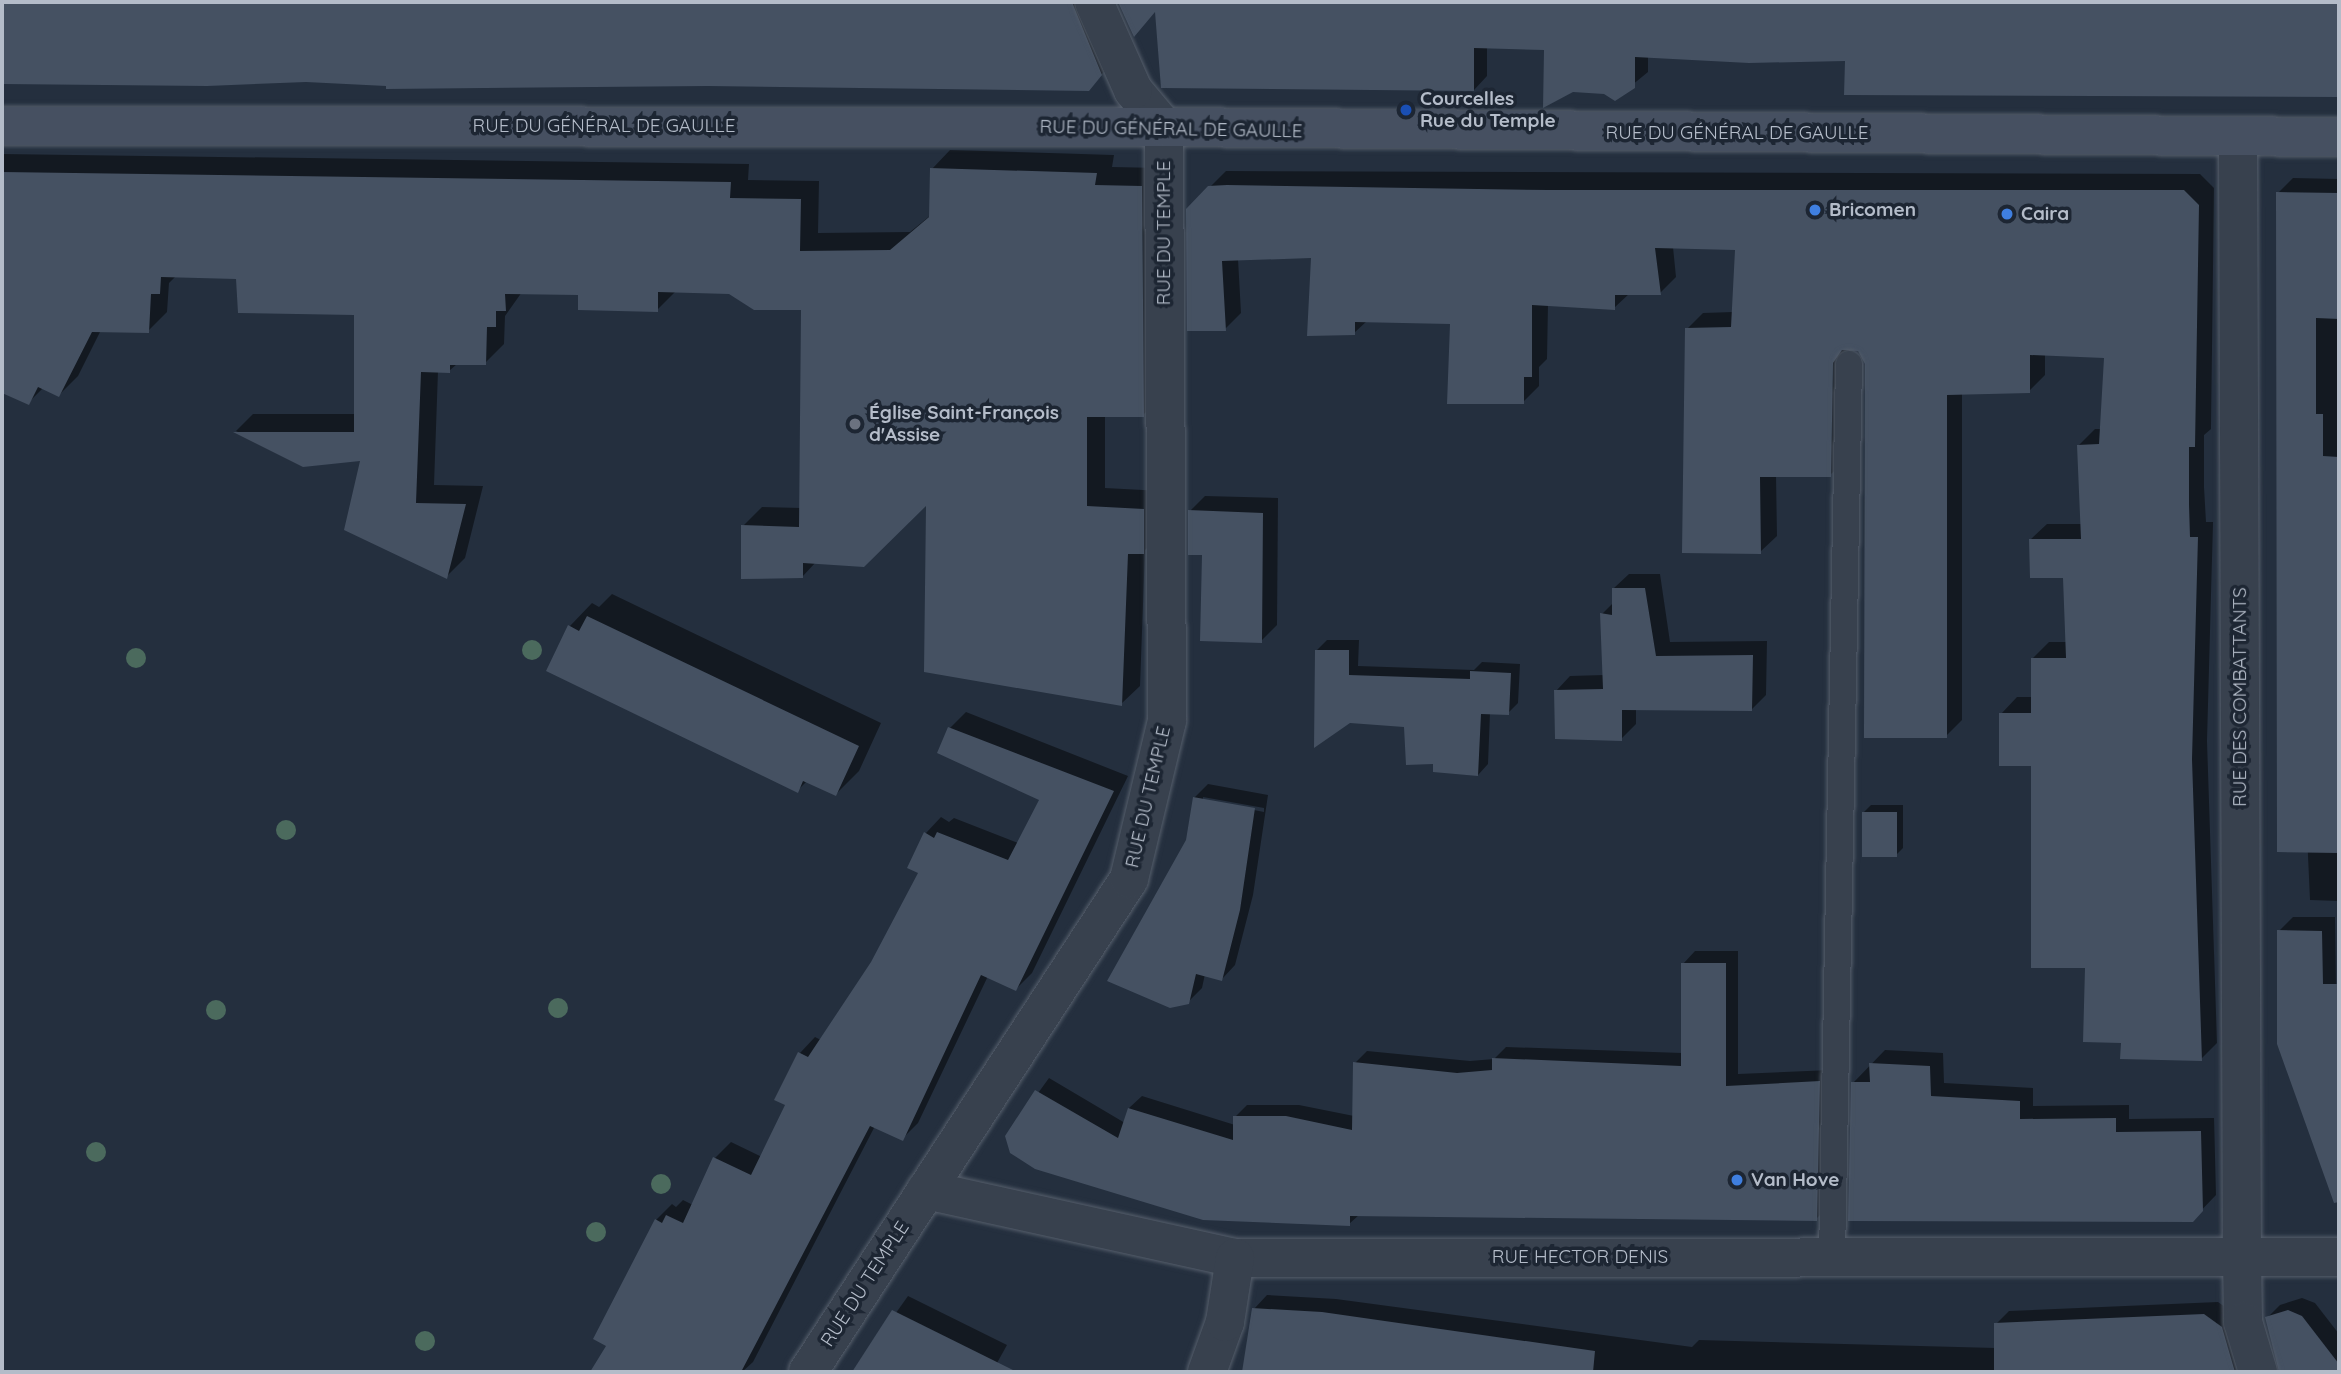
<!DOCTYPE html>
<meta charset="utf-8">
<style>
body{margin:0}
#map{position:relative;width:2341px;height:1374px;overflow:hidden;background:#242f3e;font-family:Quicksand,sans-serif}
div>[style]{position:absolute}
.shadow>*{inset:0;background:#0007}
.building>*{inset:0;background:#455162;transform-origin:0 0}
.roads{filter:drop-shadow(0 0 2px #565f6c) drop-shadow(0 0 2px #565f6c)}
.lane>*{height:26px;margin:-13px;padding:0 13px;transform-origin:13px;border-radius:13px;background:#38414e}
.street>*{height:38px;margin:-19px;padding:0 19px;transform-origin:19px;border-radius:19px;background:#38414e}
.secondary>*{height:38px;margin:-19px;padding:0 19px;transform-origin:19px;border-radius:19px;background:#465061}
.trees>*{width:20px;height:20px;margin:-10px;border-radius:50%;background:#4b6a5d}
.dots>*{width:19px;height:19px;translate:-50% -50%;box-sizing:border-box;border:4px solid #1d2633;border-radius:50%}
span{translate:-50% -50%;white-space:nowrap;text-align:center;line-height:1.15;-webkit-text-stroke:7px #1d2633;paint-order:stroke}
.poi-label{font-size:19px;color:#b4bcc9;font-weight:700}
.left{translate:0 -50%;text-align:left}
.street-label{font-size:19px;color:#b4bcc9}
.frame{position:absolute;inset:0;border:4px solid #b4bcc9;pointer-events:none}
</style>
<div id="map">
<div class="shadow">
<i style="clip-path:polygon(2px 2px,1090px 2px,1115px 60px,1088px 89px,306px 80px,207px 85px,2px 83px)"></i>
<i style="clip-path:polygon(1120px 2px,1255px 2px,1277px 69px,1276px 2px,2339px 2px,2339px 94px,1846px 93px,1846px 59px,1648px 56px,1648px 72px,1615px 99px,1605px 92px,1572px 90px,1545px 105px,1545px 48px,1487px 47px,1487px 76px,1474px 90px,1279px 87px,1279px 73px,1265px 87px,1163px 86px,1156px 10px,1134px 34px)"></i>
<i style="clip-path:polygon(950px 150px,1114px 155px,1112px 167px,1160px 168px,1162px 396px,1143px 415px,1105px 415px,1105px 488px,1162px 491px,1162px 533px,1145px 550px,1140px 686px,1121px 704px,928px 502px,816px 562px,802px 577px,743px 526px,762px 507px,801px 508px,802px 308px,729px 292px,677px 290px,657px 310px,580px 293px,522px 292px,505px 316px,504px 344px,485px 363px,457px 364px,449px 371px,438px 371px,434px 485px,483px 486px,465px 558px,446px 577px,362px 459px,304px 465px,236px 431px,253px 414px,356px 414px,356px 313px,238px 277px,176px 276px,169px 283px,167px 312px,148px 331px,101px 330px,78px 376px,59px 395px,43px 388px,28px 403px,2px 391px,2px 154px,749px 164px,748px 180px,819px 181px,818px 233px,910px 232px,931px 215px,932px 169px)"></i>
<i style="clip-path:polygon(1226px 171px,2200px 174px,2214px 188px,2211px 429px,2204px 435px,2204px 487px,2206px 522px,2213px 522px,2207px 741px,2217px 1043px,2201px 1059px,2123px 1041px,2087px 966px,2033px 764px,2001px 714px,2017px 697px,2032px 697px,2033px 658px,2049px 642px,2067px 642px,2064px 576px,2030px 540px,2047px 524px,2082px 524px,2079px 445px,2095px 429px,2102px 429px,2105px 356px,2045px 354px,2045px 375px,2029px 391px,1962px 393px,1962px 720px,1946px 736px,1866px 364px,1859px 349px,1849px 349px,1847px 459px,1830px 475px,1776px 475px,1777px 536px,1760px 552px,1687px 329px,1703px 313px,1733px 312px,1736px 248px,1673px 247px,1676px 277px,1660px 293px,1630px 293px,1614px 308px,1548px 304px,1547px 359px,1539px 367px,1539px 386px,1523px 402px,1452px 322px,1367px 321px,1354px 333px,1313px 256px,1238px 259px,1241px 313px,1225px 329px,1188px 209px)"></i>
<i style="clip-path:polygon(2293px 178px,2339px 179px,2339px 901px,2310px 900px,2278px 193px)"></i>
<i style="clip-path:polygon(1205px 496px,1278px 498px,1277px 625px,1261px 641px,1203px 553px,1190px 511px)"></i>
<i style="clip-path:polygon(1629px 574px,1660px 574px,1670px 642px,1767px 641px,1766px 695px,1751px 710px,1636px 708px,1636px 724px,1621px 739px,1556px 691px,1570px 676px,1604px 675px,1602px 614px,1614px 602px,1614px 588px)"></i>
<i style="clip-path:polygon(612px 594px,881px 723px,859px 771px,836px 794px,807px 781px,798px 790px,548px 671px,570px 626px,592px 603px,599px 607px)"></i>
<i style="clip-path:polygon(1327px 640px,1359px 640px,1358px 666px,1474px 670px,1482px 662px,1520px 664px,1518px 703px,1508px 713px,1490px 713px,1488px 764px,1478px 775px,1435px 762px,1406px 725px,1317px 650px)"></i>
<i style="clip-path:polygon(966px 712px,1128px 776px,1032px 973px,1016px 989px,988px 976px,918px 1123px,902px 1139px,875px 1126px,753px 1362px,742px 1372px,592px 1372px,609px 1345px,656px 1220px,672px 1204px,676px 1207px,683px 1200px,693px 1205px,715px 1158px,731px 1142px,762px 1157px,788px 1104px,777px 1099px,800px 1053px,815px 1037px,821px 1040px,872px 963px,921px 872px,926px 833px,941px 817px,949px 822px,954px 818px,1018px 843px,1041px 800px,950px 728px)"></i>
<i style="clip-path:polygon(evenodd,1208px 784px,1268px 795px,1253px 895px,1235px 965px,1222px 979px,1205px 974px,1202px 988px,1188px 1002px,1187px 841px,1194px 798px,1208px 784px,1203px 797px,1264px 808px,1264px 812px,1203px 800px,1203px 797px)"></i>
<i style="clip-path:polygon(1871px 805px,1903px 805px,1903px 848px,1895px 856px,1864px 812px)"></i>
<i style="clip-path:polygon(2293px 917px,2335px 917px,2339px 1205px,2279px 1043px,2279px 931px)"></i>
<i style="clip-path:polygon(1695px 951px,1738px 951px,1738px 1074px,1831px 1070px,1829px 1206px,1816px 1219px,1359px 1215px,1349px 1224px,1007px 1136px,1049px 1078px,1125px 1123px,1129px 1108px,1142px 1096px,1235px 1125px,1235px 1117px,1247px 1105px,1299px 1105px,1354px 1116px,1355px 1063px,1367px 1051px,1470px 1061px,1494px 1059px,1506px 1047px,1682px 1053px,1683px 964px)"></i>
<i style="clip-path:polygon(1885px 1050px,1943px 1053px,1944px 1083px,2033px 1088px,2033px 1106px,2129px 1105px,2129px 1119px,2214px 1118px,2216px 1195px,2192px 1220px,1853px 1083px)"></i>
<i style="clip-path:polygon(1267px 1295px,1336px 1299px,1692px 1347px,1699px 1340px,1996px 1348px,1996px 1324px,2009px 1311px,2218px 1302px,2235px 1314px,2258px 1372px,1244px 1372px,1254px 1309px)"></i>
<i style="clip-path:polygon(908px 1296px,1007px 1345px,992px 1372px,854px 1372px)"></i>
<i style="clip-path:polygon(2302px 1298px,2315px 1303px,2339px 1334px,2339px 1372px,2280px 1372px,2267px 1318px,2280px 1305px)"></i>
</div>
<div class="building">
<i style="clip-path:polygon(2px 2px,1072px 2px,1102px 75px,1089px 91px,708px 86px,386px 89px,386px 86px,306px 82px,207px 86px,2px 84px)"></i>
<i style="clip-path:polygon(1118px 2px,2339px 2px,2339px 97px,1844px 95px,1845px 61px,1749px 63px,1635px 57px,1635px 88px,1615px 101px,1604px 94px,1573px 92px,1543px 108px,1544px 50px,1474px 48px,1474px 91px,1161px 88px,1155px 12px,1134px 37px)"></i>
<i style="clip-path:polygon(930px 168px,1097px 173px,1095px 185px,1142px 186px,1144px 417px,1087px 417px,1087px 506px,1144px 509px,1144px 554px,1128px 554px,1122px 706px,924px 672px,926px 506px,864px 567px,803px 563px,803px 578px,741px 579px,741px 525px,799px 527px,801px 310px,754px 310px,729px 294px,658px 292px,658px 312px,578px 310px,578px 295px,505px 294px,506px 311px,496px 311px,496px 327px,487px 327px,486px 365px,450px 365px,450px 373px,421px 372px,416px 503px,466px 504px,447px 579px,344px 530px,360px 461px,303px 467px,233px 432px,354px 432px,354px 315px,238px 313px,236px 279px,161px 277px,160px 294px,151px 294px,149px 333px,92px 332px,59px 397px,38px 387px,29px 405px,2px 393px,2px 172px,731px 182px,730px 198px,801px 199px,800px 251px,890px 250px,929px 217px)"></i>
<i style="clip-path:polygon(1227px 185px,1548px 190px,2184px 190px,2199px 205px,2195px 447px,2189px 447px,2189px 504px,2190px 537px,2198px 537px,2192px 759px,2202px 1061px,2120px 1059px,2121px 1043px,2083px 1042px,2085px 968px,2031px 968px,2031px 766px,1999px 766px,1999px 713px,2031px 713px,2031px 658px,2066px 658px,2063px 578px,2030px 578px,2029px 539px,2081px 539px,2077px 445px,2099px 444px,2104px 358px,2030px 355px,2030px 393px,1947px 395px,1947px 738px,1864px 738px,1865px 364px,1858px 351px,1842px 350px,1833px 363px,1831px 477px,1760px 477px,1761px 554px,1682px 553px,1685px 328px,1731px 327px,1735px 250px,1655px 248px,1661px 295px,1615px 295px,1615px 310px,1532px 305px,1532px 377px,1524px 377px,1524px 404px,1447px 404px,1450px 324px,1355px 322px,1355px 335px,1307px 336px,1311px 258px,1222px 261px,1226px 331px,1187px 331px,1186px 209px,1208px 186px)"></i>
<i style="clip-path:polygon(2276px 192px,2339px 193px,2339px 319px,2316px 318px,2316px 414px,2323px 414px,2323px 456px,2339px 457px,2339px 853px,2277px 852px)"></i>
<i style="clip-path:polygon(1188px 510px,1263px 513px,1262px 643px,1200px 641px,1202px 555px,1188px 555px)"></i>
<i style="clip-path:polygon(1612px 588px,1645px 588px,1656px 656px,1753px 655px,1752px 711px,1622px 710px,1622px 741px,1555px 739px,1554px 690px,1603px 689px,1600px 613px,1612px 615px)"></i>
<i style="clip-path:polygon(587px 616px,859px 746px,836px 796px,803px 781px,798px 793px,546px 671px,568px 625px,579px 631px)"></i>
<i style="clip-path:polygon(1315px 650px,1349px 650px,1349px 675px,1470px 679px,1470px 671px,1511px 673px,1509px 715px,1481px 714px,1478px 776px,1433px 772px,1433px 764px,1406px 765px,1404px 727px,1350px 723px,1314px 748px)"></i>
<i style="clip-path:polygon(948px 727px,1114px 791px,1016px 991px,981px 975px,903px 1141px,870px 1126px,741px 1372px,590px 1372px,606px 1346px,593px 1339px,655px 1219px,662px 1223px,666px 1215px,683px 1223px,713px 1157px,751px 1175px,785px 1105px,774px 1100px,798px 1052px,808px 1057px,871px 962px,918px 873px,907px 868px,924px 832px,934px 838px,937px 832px,1008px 860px,1039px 800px,937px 753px)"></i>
<i style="clip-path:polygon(1193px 797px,1255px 808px,1240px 910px,1222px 981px,1196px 974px,1189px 1004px,1170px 1008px,1107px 981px,1186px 840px)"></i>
<i style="left:1862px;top:812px;width:35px;height:45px"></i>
<i style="clip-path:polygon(2277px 930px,2322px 931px,2323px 984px,2339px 984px,2339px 1202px,2334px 1203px,2277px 1044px)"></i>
<i style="clip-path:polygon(1681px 963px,1726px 963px,1726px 1086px,1820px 1081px,1817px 1221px,1350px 1216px,1350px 1226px,1203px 1220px,1035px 1169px,1010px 1153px,1005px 1136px,1035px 1090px,1118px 1138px,1128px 1108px,1233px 1140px,1233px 1116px,1286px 1116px,1352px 1130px,1353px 1062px,1457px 1073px,1492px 1070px,1492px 1058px,1681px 1066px)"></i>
<i style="clip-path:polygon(1869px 1063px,1930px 1066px,1931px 1096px,2020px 1101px,2020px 1119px,2116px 1118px,2116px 1132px,2201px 1131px,2203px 1211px,2193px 1222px,1848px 1221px,1851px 1082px,1870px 1082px)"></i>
<i style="clip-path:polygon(1252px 1308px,1322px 1312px,1595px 1351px,1593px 1372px,1242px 1372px)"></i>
<i style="clip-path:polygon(892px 1310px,1017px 1372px,852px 1372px)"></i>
<i style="clip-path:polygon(2288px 1310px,2302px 1316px,2339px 1364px,2339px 1372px,2279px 1372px,2265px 1317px)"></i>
<i style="clip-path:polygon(2204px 1314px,2222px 1327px,2235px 1372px,1994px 1372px,1994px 1323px)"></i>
</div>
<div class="roads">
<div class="lane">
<i style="left:1832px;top:1257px;width:893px;rotate:-88.91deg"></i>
</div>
<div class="street">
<i style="left:2238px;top:136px;width:1121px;rotate:89.8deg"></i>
<i style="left:2242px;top:1257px;width:65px;rotate:89.1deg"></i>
<i style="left:2243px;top:1322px;width:52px;rotate:73.3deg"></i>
<i style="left:926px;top:1190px;width:316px;rotate:12.4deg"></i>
<i style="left:1235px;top:1258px;width:1104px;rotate:-0.05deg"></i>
<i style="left:808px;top:1372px;width:588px;rotate:-56.93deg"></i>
<i style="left:1129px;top:879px;width:163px;rotate:-76.5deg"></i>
<i style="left:1167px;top:721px;width:594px;rotate:-90.29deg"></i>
<i style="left:1164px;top:127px;width:48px;rotate:-130deg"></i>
<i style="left:1133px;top:90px;width:96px;rotate:-113.9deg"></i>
<i style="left:1207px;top:1372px;width:53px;rotate:-70.2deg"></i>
<i style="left:1225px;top:1322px;width:65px;rotate:-81.1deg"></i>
</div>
<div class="secondary">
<i style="left:2px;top:126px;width:1162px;rotate:0.05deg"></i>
<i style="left:1164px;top:127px;width:1175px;rotate:0.49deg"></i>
</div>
</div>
<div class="trees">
<i style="left:532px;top:650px"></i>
<i style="left:136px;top:658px"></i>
<i style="left:286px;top:830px"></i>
<i style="left:558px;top:1008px"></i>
<i style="left:216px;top:1010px"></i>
<i style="left:96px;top:1152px"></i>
<i style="left:661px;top:1184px"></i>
<i style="left:596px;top:1232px"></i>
<i style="left:425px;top:1341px"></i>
</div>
<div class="dots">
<i style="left:1406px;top:110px;background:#1a4fb4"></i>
<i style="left:1815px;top:210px;background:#3f7fe0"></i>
<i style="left:2007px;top:214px;background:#3f7fe0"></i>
<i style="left:855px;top:424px;background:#6b7280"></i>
<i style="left:1737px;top:1180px;background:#3f7fe0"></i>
</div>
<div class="poi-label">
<span class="left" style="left:1420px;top:110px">Courcelles<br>Rue du Temple</span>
<span class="left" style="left:1829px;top:210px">Bricomen</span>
<span class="left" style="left:2021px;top:214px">Caira</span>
<span class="left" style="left:869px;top:424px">Église Saint-François<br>d'Assise</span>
<span class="left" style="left:1751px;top:1180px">Van Hove</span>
</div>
<div class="street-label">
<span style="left:604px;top:126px">RUE DU GÉNÉRAL DE GAULLE</span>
<span style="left:1171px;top:129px;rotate:1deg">RUE DU GÉNÉRAL DE GAULLE</span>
<span style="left:1737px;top:133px">RUE DU GÉNÉRAL DE GAULLE</span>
<span style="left:1164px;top:233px;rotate:-90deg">RUE DU TEMPLE</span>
<span style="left:2240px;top:697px;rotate:-90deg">RUE DES COMBATTANTS</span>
<span style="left:1148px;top:797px;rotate:-77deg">RUE DU TEMPLE</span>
<span style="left:1580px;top:1257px">RUE HECTOR DENIS</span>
<span style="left:865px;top:1284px;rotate:-57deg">RUE DU TEMPLE</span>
</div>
<div class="frame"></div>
</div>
